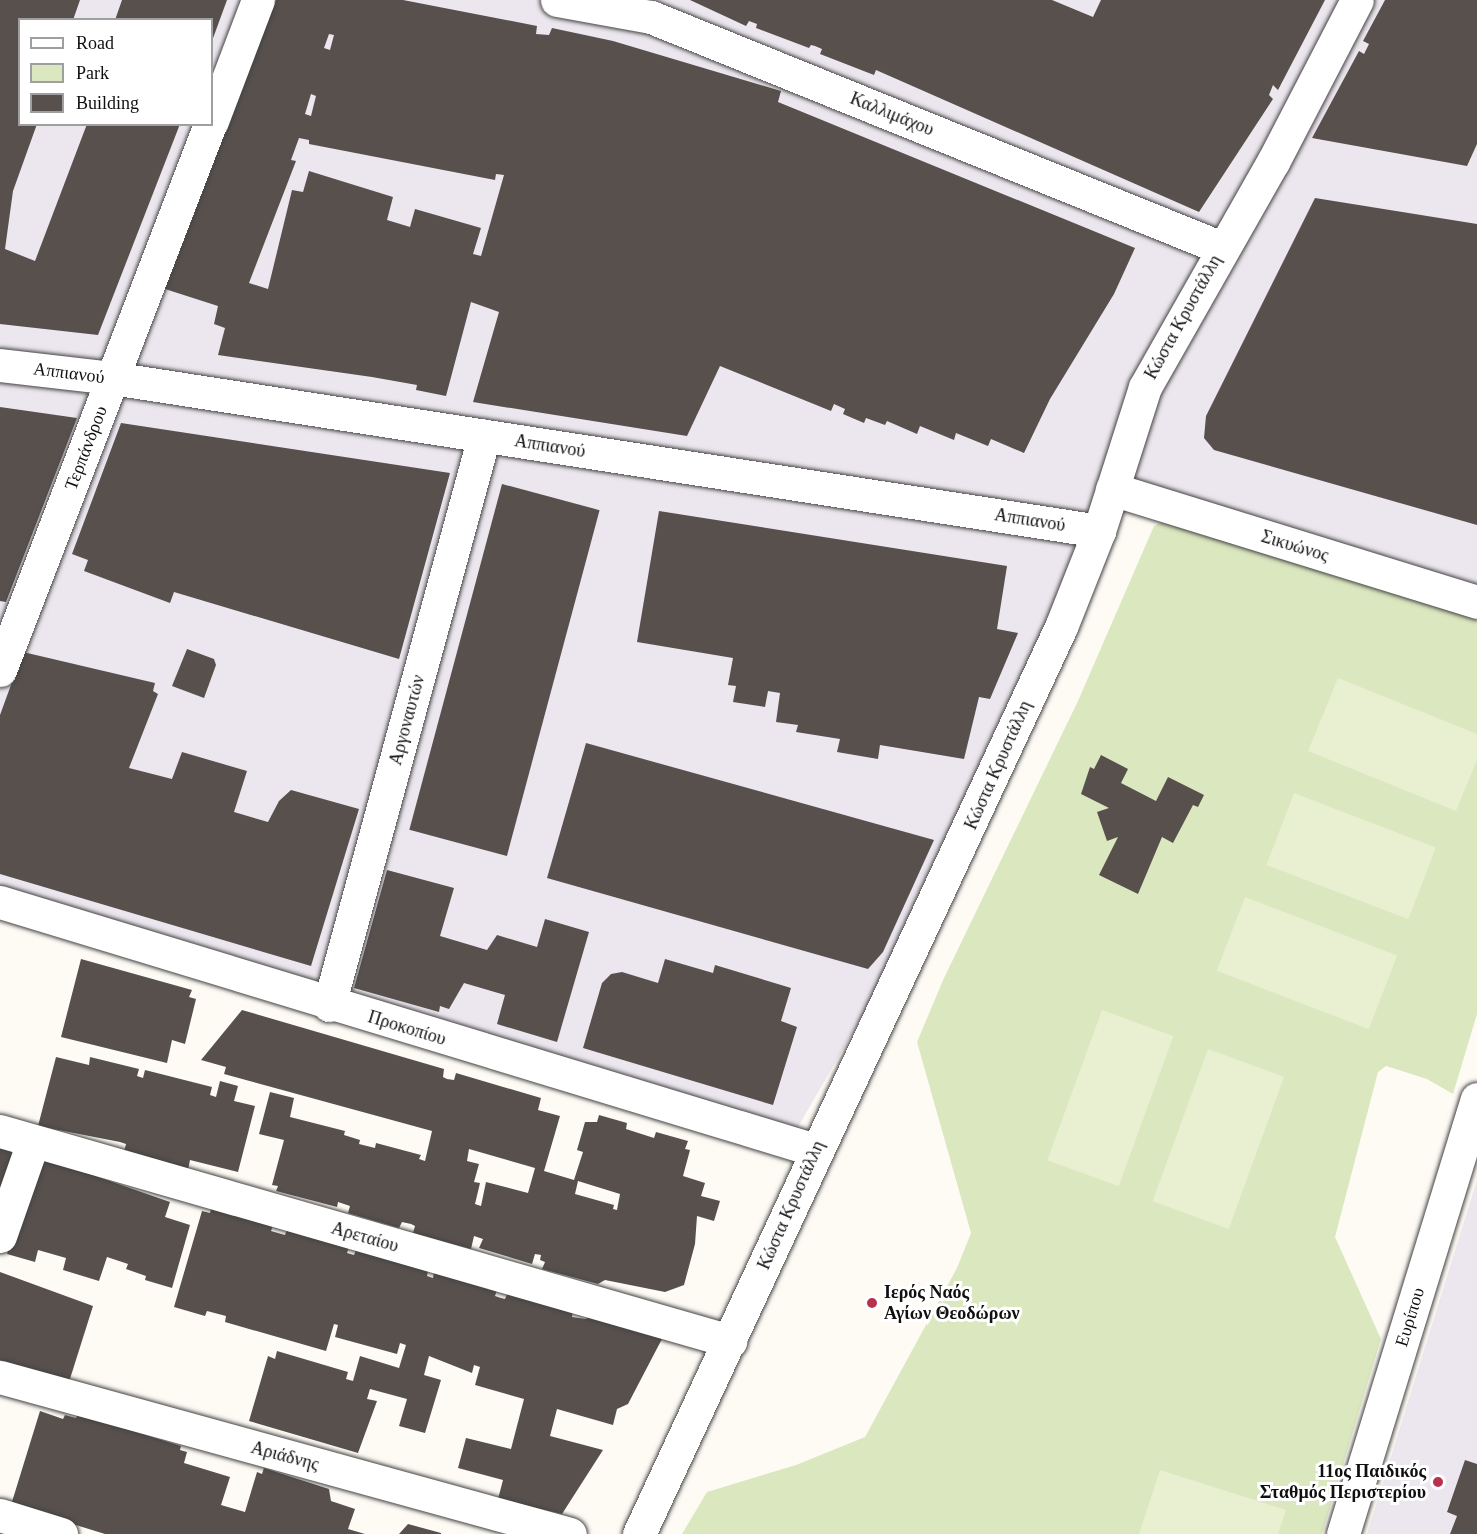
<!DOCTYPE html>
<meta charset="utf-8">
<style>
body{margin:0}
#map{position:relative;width:1477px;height:1534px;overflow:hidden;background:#fefbf5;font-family:"Times New Roman",serif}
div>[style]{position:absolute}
.industrial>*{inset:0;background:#ece6ee}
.green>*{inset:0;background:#dae7bf}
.pitch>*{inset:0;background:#e9efd1;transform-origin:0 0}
.building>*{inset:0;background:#58504d;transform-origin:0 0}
.roads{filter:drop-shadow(0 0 2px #434343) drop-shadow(0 0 2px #434343)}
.minor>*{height:33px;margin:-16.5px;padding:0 16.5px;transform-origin:16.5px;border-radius:16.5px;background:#fff}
.dots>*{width:16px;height:16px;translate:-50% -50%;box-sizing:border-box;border:3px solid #fff;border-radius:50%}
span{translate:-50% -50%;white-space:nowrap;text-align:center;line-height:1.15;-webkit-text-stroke:6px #fff;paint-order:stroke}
.street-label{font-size:18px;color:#101010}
.poi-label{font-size:18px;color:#101010;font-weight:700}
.left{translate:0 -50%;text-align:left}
.right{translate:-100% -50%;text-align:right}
.legend{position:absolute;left:18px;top:18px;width:195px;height:108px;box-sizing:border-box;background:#fff;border:2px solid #9f9f9f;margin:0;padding:8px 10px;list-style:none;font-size:18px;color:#101010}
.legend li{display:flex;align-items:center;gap:12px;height:30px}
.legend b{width:30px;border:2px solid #9f9f9f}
</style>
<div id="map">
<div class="industrial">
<i style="clip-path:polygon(evenodd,0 0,1477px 0,1477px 586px,1114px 474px,893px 963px,795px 1132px,0 892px,0 0,20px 20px,212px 20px,212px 124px,20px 124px,20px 20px)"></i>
<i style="clip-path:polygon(1477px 1180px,1477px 1534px,1367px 1534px)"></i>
</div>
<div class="green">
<i style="clip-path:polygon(1162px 522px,1477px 615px,1477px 1014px,1453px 1094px,1427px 1079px,1386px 1066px,1378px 1072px,1335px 1237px,1381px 1339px,1322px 1534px,682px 1534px,707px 1492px,796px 1465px,865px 1437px,957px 1268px,971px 1233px,917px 1042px,944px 978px,1078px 701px,1154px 526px)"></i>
</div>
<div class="pitch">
<i style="clip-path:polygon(1338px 678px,1477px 734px,1477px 760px,1456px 811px,1308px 751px)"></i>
<i style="left:1294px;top:793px;width:152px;height:77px;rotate:21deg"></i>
<i style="left:1245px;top:897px;width:163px;height:79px;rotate:21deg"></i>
<i style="left:1102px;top:1010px;width:76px;height:160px;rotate:20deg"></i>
<i style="left:1208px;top:1049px;width:81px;height:162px;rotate:20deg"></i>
<i style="clip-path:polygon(1160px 1470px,1286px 1510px,1278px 1534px,1139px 1534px)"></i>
</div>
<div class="building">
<i style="clip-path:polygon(0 0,80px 0,73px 20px,20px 20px,20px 124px,37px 124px,13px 191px,5px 249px,35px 261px,87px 124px,180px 124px,98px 335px,0 324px)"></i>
<i style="clip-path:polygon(122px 0,227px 0,212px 41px,212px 20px,115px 20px)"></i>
<i style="clip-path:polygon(evenodd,276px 0,403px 0,537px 26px,536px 34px,549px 35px,552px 28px,613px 41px,781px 91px,778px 102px,1135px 248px,1114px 294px,1050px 399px,1024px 453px,991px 439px,988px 446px,956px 433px,954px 440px,920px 426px,917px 434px,887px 421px,885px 425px,866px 418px,864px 423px,843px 414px,845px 409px,834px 404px,831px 411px,720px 366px,687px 436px,473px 402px,499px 312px,471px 302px,446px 396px,416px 390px,417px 385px,372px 377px,218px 355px,225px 328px,214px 324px,218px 306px,165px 289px,276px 0,329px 34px,334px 35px,330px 50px,324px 48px,329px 34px,276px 0,311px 94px,316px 96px,311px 116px,305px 114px,311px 94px,276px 0,299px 138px,309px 140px,309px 144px,495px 180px,496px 174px,504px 175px,481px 256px,473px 254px,481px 228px,415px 209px,410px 227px,387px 220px,393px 197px,309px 171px,303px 192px,292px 190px,268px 289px,249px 283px,296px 161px,291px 160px,299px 138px)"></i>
<i style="clip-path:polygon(690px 0,1052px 0,1093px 17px,1101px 0,1325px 0,1278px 90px,1273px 85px,1269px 95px,1273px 99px,1199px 212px,876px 70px,874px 75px,820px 54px,822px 49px,815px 46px,811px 45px,809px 48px,756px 28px,757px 24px,749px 21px,746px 26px)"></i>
<i style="clip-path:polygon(1385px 0,1477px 0,1477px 144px,1467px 166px,1312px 138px,1359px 51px,1364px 54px,1369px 44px,1363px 41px)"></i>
<i style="clip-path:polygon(1315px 198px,1477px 224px,1477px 525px,1214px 450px,1204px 438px,1206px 416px)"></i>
<i style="clip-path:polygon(0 407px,77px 418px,6px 602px,0 601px)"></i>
<i style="clip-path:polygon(121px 423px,450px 473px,399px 659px,174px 592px,170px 603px,84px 571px,88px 560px,72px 554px)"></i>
<i style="left:502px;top:484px;width:101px;height:358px;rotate:15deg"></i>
<i style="clip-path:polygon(659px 511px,1007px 566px,997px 629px,1018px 633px,990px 699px,979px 697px,964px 759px,880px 745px,878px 759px,837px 752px,840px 739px,796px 732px,798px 725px,776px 722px,780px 693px,768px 691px,765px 707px,733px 702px,736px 686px,728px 685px,733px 658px,637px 642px)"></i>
<i style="clip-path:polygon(187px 649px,214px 659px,216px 665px,204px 698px,172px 686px)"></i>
<i style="clip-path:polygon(23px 652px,155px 683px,153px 691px,158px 694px,129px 768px,172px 779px,182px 752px,247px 771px,234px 812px,268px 822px,279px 801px,291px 790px,359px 809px,311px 966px,0 874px,0 715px)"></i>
<i style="clip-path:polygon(586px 743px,934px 840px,883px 952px,868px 969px,547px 878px)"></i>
<i style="clip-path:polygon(1101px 755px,1128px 769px,1121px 783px,1156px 801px,1168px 777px,1204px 795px,1198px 807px,1193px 805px,1173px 843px,1162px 837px,1138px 894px,1099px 875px,1118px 837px,1107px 841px,1097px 812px,1109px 808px,1081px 794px,1090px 767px,1094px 769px)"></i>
<i style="clip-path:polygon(387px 870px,454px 888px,440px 936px,487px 950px,497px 935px,537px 947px,545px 919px,589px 932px,557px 1042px,497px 1024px,505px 995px,464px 983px,449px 1009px,440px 1006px,439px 1012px,354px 988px)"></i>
<i style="clip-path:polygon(81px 959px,192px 990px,189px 997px,196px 999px,185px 1044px,172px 1040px,167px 1063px,61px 1037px)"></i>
<i style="clip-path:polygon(665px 959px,713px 973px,715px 965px,791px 988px,781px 1021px,797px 1027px,773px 1105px,583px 1048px,602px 983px,611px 974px,622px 972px,658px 983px)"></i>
<i style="clip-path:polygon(evenodd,242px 1010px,444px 1069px,443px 1077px,447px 1079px,454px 1080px,456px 1073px,541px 1098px,538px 1110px,560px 1116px,544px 1171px,574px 1180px,583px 1152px,577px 1150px,585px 1122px,597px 1122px,599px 1115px,627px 1123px,626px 1129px,654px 1138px,656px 1132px,688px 1141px,685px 1149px,690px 1150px,683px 1176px,705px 1183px,701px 1196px,720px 1201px,714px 1221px,697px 1216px,695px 1244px,684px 1285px,665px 1292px,605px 1280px,598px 1284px,542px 1269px,545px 1262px,540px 1260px,541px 1255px,535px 1254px,532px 1264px,479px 1248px,483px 1239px,474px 1236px,471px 1249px,413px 1233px,415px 1226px,411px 1224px,402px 1222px,399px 1228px,348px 1213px,350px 1206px,338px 1202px,337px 1207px,276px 1191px,278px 1186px,272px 1185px,284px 1140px,259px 1134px,270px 1092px,294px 1098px,290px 1117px,345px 1131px,344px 1135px,360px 1140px,359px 1144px,375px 1148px,376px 1143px,421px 1155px,419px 1159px,425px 1161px,432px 1131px,224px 1074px,226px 1067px,201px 1060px,242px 1010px,469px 1149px,535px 1168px,528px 1193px,486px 1182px,481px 1206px,475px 1204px,480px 1183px,474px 1182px,479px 1164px,467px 1161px,469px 1149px,242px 1010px,578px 1181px,620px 1194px,617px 1210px,613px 1209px,614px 1205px,575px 1194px,578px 1181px)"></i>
<i style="clip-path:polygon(56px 1057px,89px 1065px,90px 1057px,139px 1069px,137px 1076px,143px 1078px,145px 1070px,212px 1087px,210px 1095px,216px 1097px,220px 1081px,238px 1086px,234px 1101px,255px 1106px,238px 1172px,190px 1160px,188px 1170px,124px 1152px,126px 1144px,120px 1142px,38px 1126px)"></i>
<i style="clip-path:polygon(0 1147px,20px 1154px,0 1204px)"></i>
<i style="clip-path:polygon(41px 1157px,170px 1202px,165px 1217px,190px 1225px,172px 1288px,145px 1280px,146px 1276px,126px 1269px,128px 1264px,107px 1257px,99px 1281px,63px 1270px,66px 1258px,38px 1250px,35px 1262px,7px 1254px)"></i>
<i style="clip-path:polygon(212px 1205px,274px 1223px,271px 1231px,285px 1235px,288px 1226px,350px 1244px,347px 1253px,354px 1255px,356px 1250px,428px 1271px,427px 1276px,433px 1278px,434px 1272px,497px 1290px,495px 1296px,501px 1298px,505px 1299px,508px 1292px,573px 1311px,572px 1317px,586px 1319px,589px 1316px,663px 1337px,628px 1404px,617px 1409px,613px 1425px,557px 1409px,550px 1436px,603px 1450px,562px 1514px,498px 1499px,503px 1480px,458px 1468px,466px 1438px,511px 1449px,524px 1399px,475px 1385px,480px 1367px,474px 1365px,472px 1373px,429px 1356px,424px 1375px,441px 1380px,425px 1433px,399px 1426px,407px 1399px,370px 1389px,367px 1399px,377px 1401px,358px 1453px,249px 1421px,268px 1356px,275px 1359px,277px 1351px,348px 1372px,346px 1379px,353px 1381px,360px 1356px,399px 1368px,406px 1345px,400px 1343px,397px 1354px,335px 1337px,338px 1325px,334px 1324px,326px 1351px,225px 1322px,226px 1316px,207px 1311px,205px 1316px,174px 1307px,202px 1211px,210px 1213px)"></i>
<i style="clip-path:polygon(0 1272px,93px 1306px,69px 1382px,0 1360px)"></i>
<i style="clip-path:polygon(40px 1411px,63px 1419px,65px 1415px,76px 1418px,78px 1414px,181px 1446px,180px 1450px,187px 1452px,184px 1463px,230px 1477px,221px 1505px,245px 1512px,257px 1472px,262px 1474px,264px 1468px,329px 1489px,331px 1501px,355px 1509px,348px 1529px,365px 1534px,105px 1534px,11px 1505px)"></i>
<i style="clip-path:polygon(1465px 1460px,1477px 1464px,1477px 1534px,1450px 1534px,1457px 1516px,1447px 1512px)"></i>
<i style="clip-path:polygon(408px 1524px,441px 1533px,441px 1534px,399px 1534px)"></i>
</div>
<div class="roads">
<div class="minor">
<i style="left:557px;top:0;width:96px;rotate:10.3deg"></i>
<i style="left:651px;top:17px;width:616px;rotate:22.03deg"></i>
<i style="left:212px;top:121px;width:129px;rotate:-69.2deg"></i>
<i style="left:0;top:365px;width:113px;rotate:6.6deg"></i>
<i style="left:112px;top:378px;width:999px;rotate:8.81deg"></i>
<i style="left:1112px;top:489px;width:382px;rotate:17.2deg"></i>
<i style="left:0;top:670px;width:585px;rotate:-68.96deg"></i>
<i style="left:0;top:902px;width:852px;rotate:16.92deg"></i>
<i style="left:329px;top:1005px;width:590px;rotate:-74.76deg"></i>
<i style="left:0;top:1131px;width:760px;rotate:16.05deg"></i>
<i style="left:0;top:1236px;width:100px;rotate:-70.7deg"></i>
<i style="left:0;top:1377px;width:591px;rotate:15.4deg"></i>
<i style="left:0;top:1515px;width:64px;rotate:17.3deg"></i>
<i style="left:639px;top:1534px;width:1000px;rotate:-65.05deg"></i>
<i style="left:1061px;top:627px;width:103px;rotate:-68.4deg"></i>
<i style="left:1099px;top:531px;width:151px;rotate:-72.3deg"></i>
<i style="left:1145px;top:387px;width:259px;rotate:-60.4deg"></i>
<i style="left:1273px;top:162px;width:182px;rotate:-62.6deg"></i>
<i style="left:1343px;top:1534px;width:455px;rotate:-72.9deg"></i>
</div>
</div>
<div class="dots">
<i style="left:872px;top:1303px;background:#b8314d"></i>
<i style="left:1438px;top:1482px;background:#b8314d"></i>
</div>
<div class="street-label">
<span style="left:892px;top:114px;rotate:22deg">Καλλιμάχου</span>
<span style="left:1183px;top:317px;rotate:-61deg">Κώστα Κρυστάλλη</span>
<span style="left:69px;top:373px;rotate:7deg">Αππιανού</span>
<span style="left:550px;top:446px;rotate:9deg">Αππιανού</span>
<span style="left:86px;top:448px;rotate:-69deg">Τερπάνδρου</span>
<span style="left:1030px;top:520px;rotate:9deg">Αππιανού</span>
<span style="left:1295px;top:546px;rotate:17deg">Σικυώνος</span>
<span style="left:407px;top:720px;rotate:-75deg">Αργοναυτών</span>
<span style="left:998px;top:765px;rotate:-66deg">Κώστα Κρυστάλλη</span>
<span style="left:407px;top:1028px;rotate:17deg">Προκοπίου</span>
<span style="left:791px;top:1205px;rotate:-66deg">Κώστα Κρυστάλλη</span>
<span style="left:365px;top:1237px;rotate:16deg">Αρεταίου</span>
<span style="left:1410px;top:1317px;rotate:-73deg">Ευρίπου</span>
<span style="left:285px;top:1456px;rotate:15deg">Αριάδνης</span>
</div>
<div class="poi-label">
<span class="left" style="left:884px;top:1303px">Ιερός Ναός<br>Αγίων Θεοδώρων</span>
<span class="right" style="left:1426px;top:1482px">11ος Παιδικός<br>Σταθμός Περιστερίου</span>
</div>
<ul class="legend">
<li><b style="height:8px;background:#fff"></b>Road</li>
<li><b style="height:16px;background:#dae7bf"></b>Park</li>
<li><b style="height:16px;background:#58504d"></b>Building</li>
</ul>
</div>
